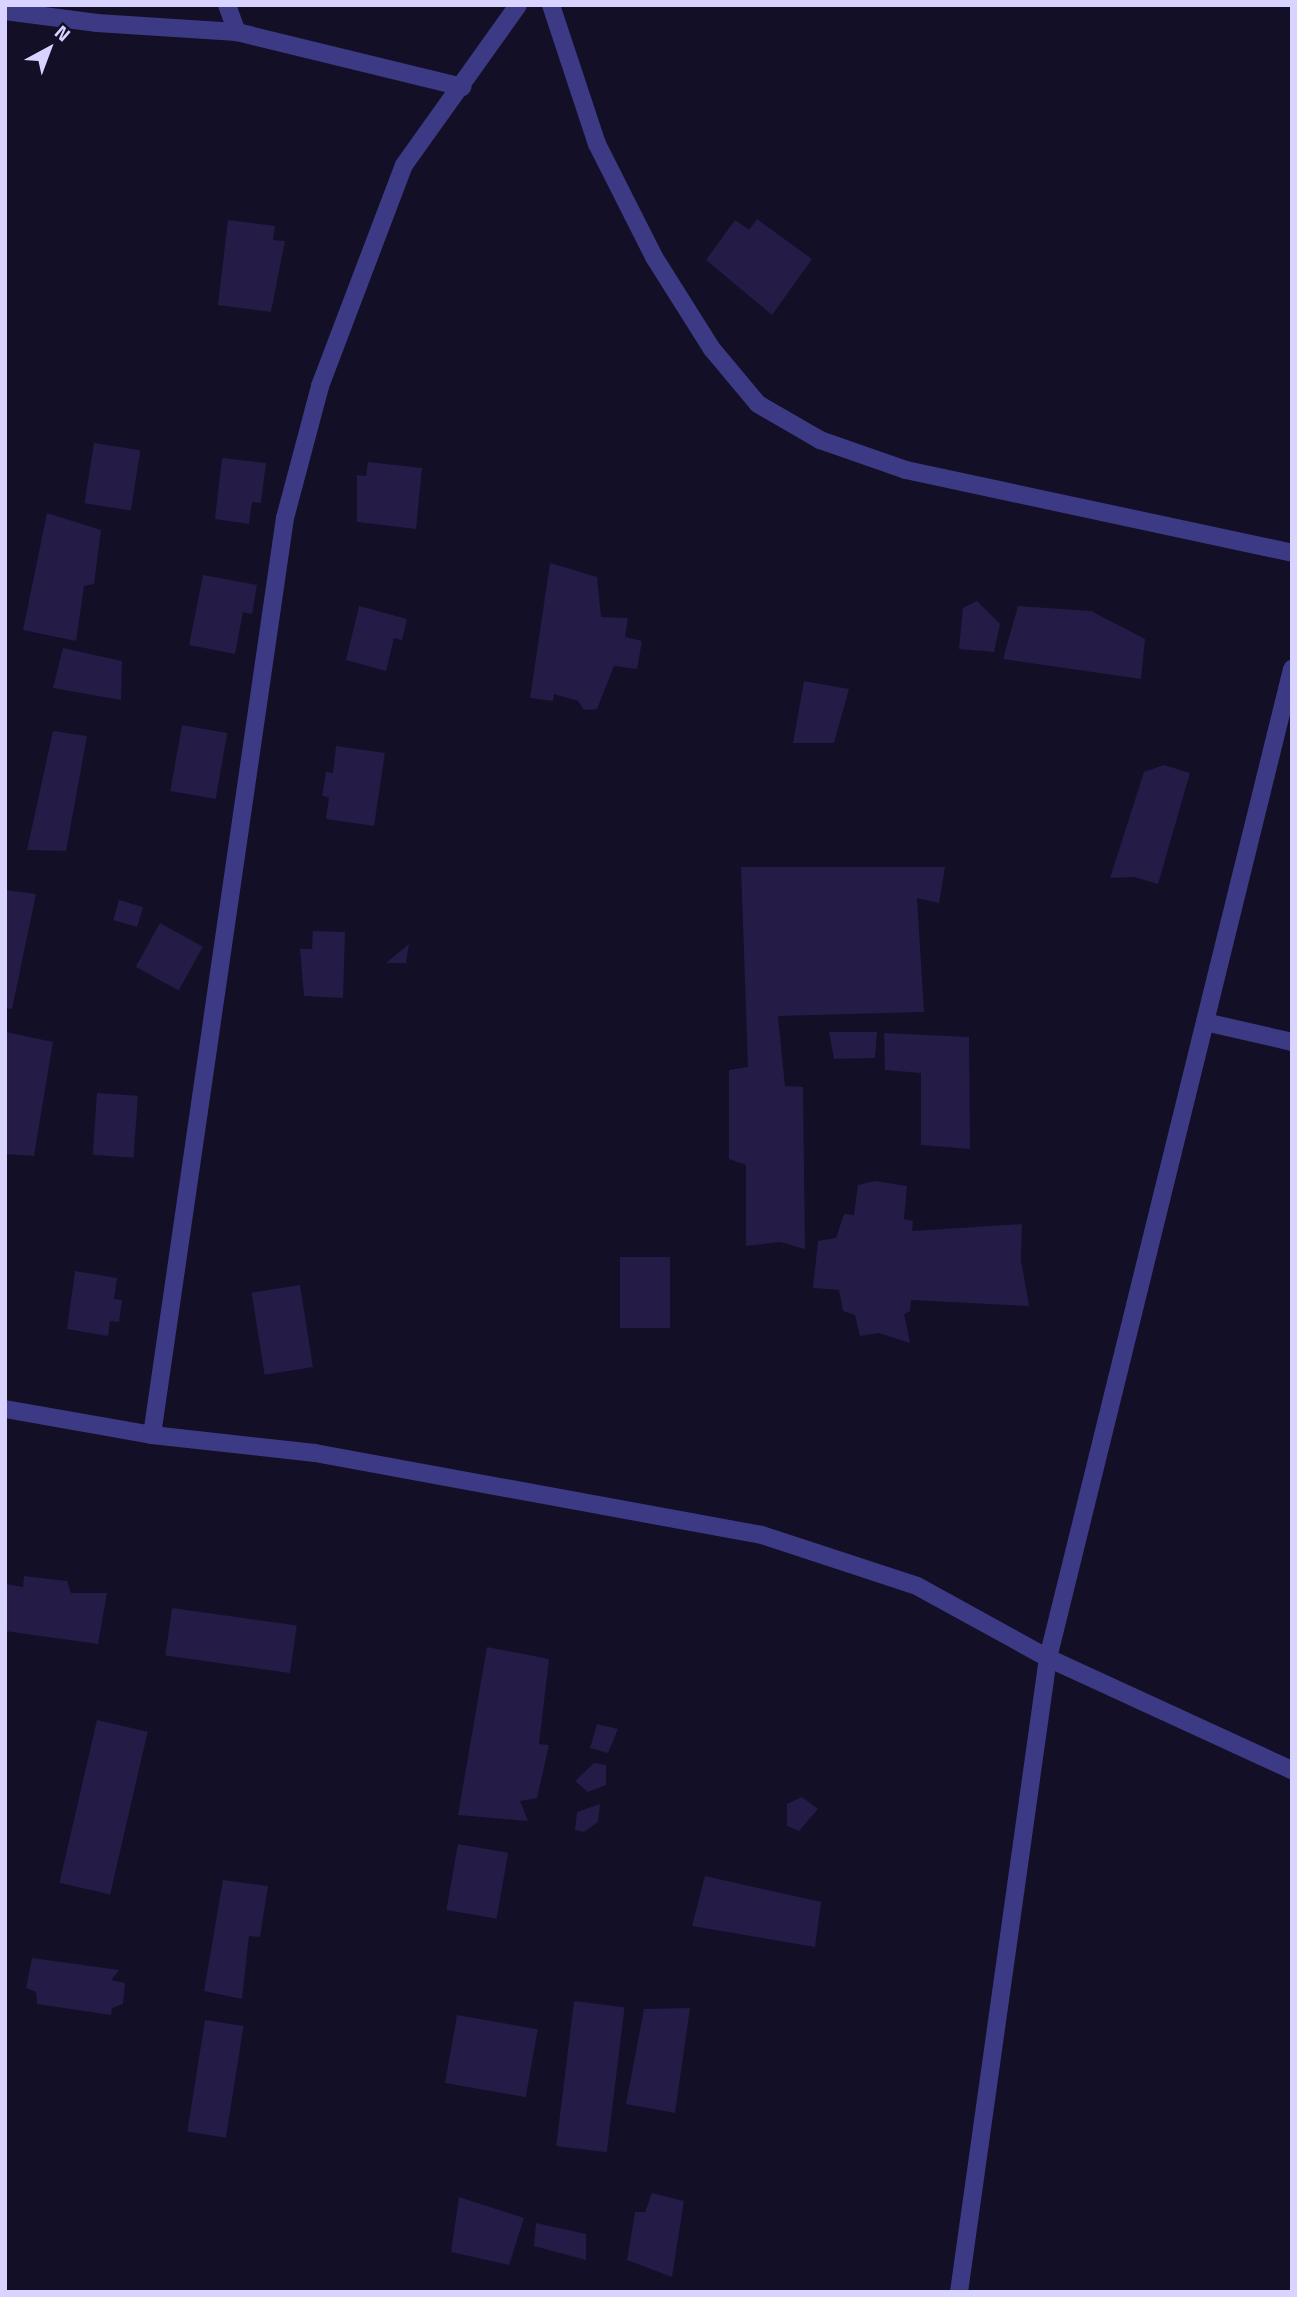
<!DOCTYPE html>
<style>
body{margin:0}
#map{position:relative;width:1297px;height:2297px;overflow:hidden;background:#130f26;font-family:"Titillium Web",sans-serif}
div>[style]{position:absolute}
.building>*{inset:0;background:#241b47;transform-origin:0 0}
.minor>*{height:18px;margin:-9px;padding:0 9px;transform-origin:9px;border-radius:9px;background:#3d3a85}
span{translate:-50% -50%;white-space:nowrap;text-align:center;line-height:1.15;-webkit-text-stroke:7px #130f26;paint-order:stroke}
.frame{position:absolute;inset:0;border:7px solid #d9d4ff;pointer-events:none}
.north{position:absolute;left:14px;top:14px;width:70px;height:70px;-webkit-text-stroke:5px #130f26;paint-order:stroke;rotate:41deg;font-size:19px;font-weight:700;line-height:28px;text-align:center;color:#d9d4ff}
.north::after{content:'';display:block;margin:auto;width:24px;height:32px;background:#d9d4ff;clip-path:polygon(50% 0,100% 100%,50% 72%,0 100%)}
</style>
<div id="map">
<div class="building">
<i style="clip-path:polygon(757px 219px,812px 259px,772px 315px,706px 260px,735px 220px,749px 230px)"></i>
<i style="clip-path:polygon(228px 220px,275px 226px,273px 240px,285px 241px,271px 312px,218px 305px)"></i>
<i style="left:94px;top:443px;width:47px;height:61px;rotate:9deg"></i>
<i style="clip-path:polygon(222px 458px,266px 463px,261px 503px,252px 502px,249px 524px,215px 519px)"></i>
<i style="clip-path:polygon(368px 462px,422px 468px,416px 529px,357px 522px,357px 475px,366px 476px)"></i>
<i style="clip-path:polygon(47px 513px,101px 530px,94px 584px,84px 586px,76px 641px,23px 630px)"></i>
<i style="clip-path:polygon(550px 563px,597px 577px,601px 617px,628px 618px,625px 637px,642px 641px,637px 669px,614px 666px,597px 709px,584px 710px,578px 701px,554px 694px,553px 701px,530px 698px)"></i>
<i style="clip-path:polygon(203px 575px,257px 585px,252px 614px,243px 612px,235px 654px,189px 645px)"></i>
<i style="clip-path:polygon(977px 601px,1000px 624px,994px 652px,959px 649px,963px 608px)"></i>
<i style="clip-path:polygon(359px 606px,407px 619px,402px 640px,394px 638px,386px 671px,346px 660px)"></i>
<i style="clip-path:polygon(1018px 606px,1091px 611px,1145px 639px,1141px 679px,1003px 659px)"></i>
<i style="clip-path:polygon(63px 648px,122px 661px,121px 700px,53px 688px)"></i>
<i style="clip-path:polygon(804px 681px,849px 689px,834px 743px,793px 743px)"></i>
<i style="left:182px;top:725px;width:46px;height:67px;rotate:10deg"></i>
<i style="clip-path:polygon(53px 731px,87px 736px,66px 851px,27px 850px)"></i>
<i style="clip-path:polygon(336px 746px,385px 753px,374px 826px,326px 819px,329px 797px,322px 796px,326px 772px,333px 773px)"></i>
<i style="clip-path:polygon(1164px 765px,1190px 773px,1158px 884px,1134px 877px,1110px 878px,1144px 772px)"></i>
<i style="clip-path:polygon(741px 867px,945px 867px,939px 903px,917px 898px,924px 1012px,778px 1016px,785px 1086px,803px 1087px,805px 1249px,780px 1242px,746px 1246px,746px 1165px,729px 1159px,729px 1070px,748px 1067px)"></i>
<i style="clip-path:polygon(5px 890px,36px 894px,12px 1009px,5px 1008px)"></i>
<i style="left:119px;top:900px;width:25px;height:21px;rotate:16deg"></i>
<i style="left:160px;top:923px;width:49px;height:50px;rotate:29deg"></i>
<i style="clip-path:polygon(313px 931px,345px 932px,343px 998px,304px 996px,300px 949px,312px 949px)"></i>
<i style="clip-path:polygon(409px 944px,406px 963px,386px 963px)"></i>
<i style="clip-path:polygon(6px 1032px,53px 1042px,34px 1156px,5px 1154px)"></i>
<i style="clip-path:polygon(829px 1032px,877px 1032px,875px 1058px,834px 1059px)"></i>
<i style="clip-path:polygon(884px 1033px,969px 1037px,970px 1149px,921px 1145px,921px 1073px,885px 1070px)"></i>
<i style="left:97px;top:1093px;width:41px;height:62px;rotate:4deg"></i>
<i style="clip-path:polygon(875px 1181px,907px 1186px,904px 1219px,913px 1221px,912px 1231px,1022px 1224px,1021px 1260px,1029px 1306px,911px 1300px,910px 1311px,904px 1314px,910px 1343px,879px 1333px,860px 1336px,855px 1315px,843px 1311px,839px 1290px,813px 1288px,818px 1241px,836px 1238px,844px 1214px,854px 1215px,858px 1185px)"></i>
<i style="left:670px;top:1257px;width:71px;height:50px;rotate:90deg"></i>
<i style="clip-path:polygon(75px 1271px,117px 1278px,114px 1299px,122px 1300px,119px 1322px,110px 1321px,108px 1336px,67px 1329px)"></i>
<i style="left:300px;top:1285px;width:83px;height:49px;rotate:81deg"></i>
<i style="clip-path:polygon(24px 1576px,67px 1581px,71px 1593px,107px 1593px,98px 1644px,5px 1631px,5px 1584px,23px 1587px)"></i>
<i style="left:172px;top:1608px;width:126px;height:48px;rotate:8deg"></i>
<i style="clip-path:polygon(487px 1647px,549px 1659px,539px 1744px,549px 1745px,537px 1798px,520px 1801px,528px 1821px,458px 1815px)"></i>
<i style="left:97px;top:1720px;width:52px;height:167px;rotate:13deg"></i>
<i style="clip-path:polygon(597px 1724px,618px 1729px,608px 1753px,590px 1748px)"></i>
<i style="clip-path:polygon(594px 1763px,606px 1765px,606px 1785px,588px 1792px,575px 1781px)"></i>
<i style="clip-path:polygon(802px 1797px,818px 1809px,799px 1831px,787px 1826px,787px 1804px)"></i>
<i style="clip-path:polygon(600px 1804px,598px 1822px,584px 1832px,575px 1830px,577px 1812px)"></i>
<i style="left:458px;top:1844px;width:51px;height:67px;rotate:10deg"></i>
<i style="clip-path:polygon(705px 1876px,821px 1902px,815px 1947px,692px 1926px)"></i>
<i style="clip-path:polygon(223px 1880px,268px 1886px,260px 1937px,249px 1936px,242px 1999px,204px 1991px)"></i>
<i style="clip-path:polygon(32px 1958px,119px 1970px,111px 1980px,125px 1983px,123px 2004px,112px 2008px,111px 2015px,37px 2004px,36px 1992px,26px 1988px)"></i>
<i style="left:574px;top:2001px;width:51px;height:146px;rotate:7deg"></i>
<i style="clip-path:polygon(690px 2008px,675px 2113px,626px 2104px,644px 2009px)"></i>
<i style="left:457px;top:2015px;width:82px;height:69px;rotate:10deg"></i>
<i style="left:205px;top:2020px;width:39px;height:113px;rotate:9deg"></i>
<i style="clip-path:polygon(652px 2193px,684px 2201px,672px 2277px,627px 2260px,635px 2212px,645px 2212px)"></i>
<i style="clip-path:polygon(459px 2197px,524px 2218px,509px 2265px,451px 2252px)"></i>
<i style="clip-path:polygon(536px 2223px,586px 2234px,586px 2260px,534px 2246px)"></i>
</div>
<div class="minor">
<i style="left:227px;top:5px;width:29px;rotate:70deg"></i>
<i style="left:551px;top:5px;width:146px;rotate:71.7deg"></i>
<i style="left:597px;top:144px;width:127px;rotate:63.2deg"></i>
<i style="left:654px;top:257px;width:109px;rotate:57.8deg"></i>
<i style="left:712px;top:349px;width:72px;rotate:50.1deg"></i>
<i style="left:758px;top:404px;width:72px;rotate:30.1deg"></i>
<i style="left:820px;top:440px;width:91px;rotate:19.2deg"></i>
<i style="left:906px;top:470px;width:395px;rotate:12.1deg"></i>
<i style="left:5px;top:11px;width:93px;rotate:7.4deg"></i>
<i style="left:97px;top:23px;width:140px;rotate:3.7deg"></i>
<i style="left:237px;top:32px;width:232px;rotate:13.7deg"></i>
<i style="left:1205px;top:1022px;width:89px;rotate:12.9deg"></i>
<i style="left:5px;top:1409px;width:149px;rotate:10deg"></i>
<i style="left:152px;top:1435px;width:164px;rotate:6.3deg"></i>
<i style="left:315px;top:1453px;width:454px;rotate:10.4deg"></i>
<i style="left:762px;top:1535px;width:163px;rotate:18.2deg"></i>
<i style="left:917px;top:1586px;width:149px;rotate:28.8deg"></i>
<i style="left:1048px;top:1658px;width:268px;rotate:24.7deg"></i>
<i style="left:152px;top:1435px;width:927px;rotate:-81.75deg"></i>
<i style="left:285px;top:518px;width:137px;rotate:-75.1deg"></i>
<i style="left:320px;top:386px;width:236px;rotate:-69.2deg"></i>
<i style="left:404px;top:165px;width:196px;rotate:-54.5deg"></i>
<i style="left:959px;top:2292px;width:640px;rotate:-82.01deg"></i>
<i style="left:1048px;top:1658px;width:1019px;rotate:-76.14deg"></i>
</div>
<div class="frame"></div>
<div class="north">N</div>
</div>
